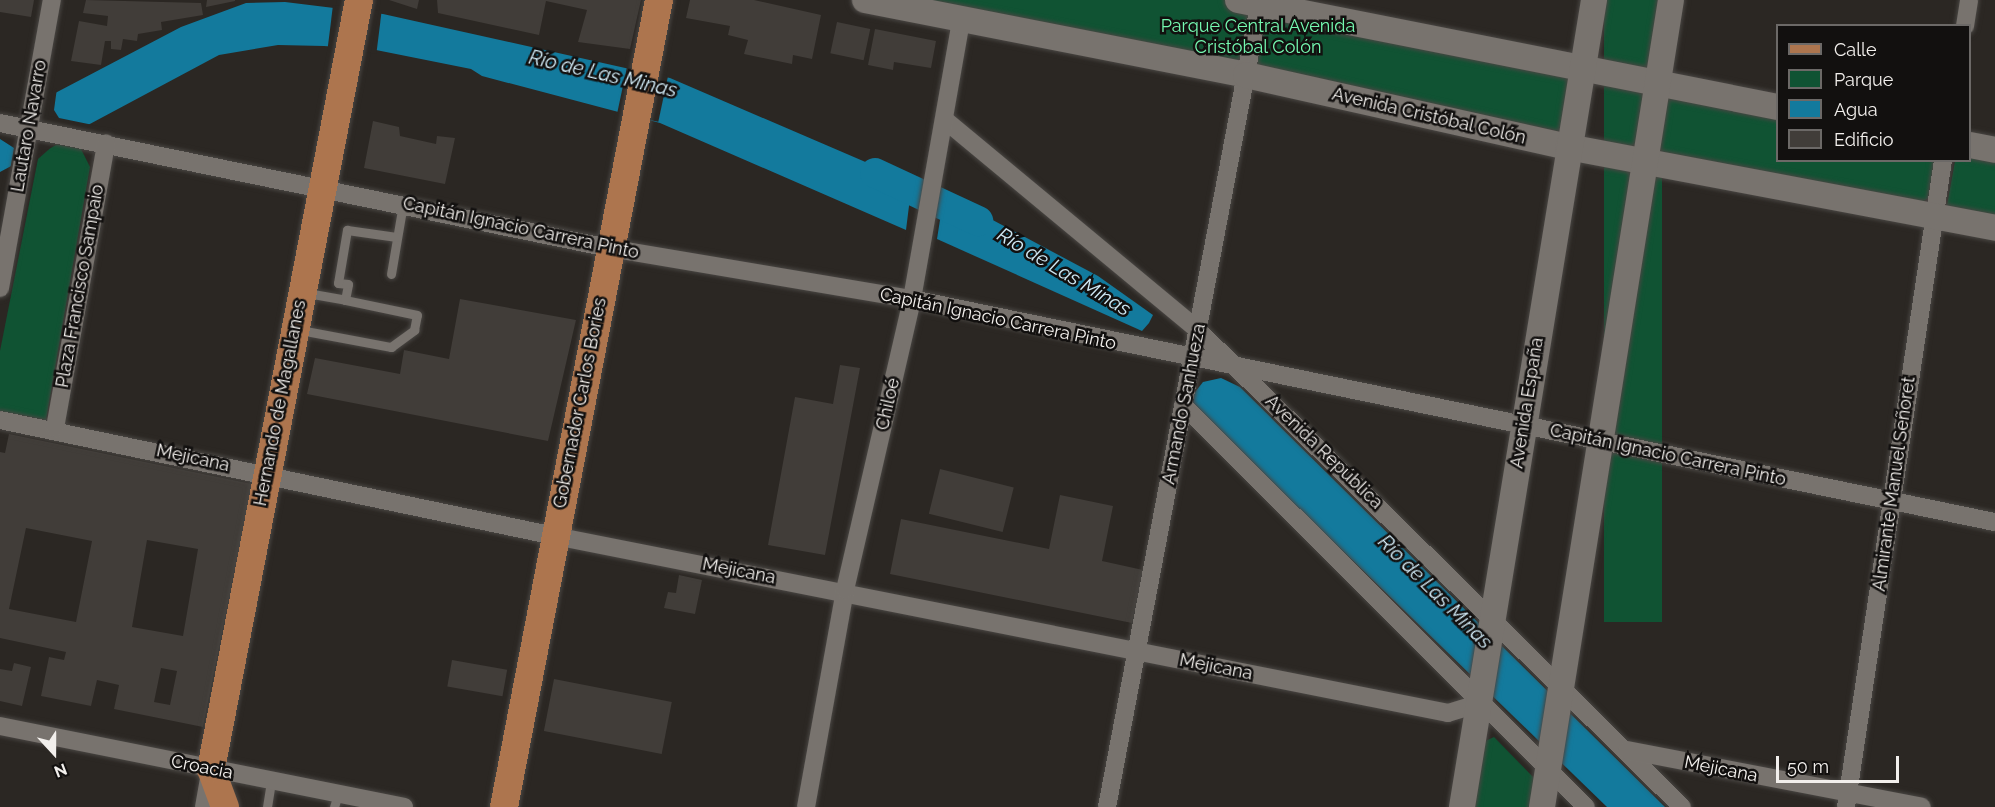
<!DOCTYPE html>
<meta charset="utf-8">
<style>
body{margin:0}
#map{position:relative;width:1995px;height:807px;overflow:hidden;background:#2b2723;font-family:Raleway,sans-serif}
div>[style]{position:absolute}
.green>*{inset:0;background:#105333;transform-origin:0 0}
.water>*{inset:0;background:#137a9d}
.pier>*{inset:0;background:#2b2723;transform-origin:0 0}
.river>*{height:30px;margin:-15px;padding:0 15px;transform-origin:15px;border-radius:15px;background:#137a9d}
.building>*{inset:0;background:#413d39;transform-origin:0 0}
.roads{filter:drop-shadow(0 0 2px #494643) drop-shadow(0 0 2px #494643)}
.lane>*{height:9px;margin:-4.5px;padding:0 4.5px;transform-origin:4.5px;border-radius:4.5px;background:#78736e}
.street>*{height:18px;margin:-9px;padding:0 9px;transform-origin:9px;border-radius:9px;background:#78736e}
.secondary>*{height:26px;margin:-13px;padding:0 13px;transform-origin:13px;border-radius:13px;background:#78736e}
.primary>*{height:28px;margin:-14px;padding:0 14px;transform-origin:14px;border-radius:14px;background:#ad754e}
span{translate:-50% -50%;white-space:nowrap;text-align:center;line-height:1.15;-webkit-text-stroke:5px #12100f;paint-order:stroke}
.park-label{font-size:18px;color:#75f9b1}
.street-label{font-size:18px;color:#f2efec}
.water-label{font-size:20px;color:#d0e9f5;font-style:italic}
.legend{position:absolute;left:1776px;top:24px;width:195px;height:138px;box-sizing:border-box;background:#12100f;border:2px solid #6c6967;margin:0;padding:8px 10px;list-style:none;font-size:18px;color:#f2efec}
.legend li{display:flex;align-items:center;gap:12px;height:30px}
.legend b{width:30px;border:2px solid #6c6967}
.north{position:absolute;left:24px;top:723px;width:60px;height:60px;-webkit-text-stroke:4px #12100f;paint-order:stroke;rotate:159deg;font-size:16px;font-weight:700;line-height:24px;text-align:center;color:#f2efec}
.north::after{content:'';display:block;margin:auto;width:21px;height:27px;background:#f2efec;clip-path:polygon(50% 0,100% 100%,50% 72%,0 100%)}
.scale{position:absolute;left:1776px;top:756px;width:123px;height:27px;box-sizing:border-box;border:3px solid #f2efec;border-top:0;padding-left:8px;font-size:18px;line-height:21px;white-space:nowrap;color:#f2efec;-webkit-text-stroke:4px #12100f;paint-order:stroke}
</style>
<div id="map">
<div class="green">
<i style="clip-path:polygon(905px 0,1241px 0,1574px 69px,1563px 132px)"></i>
<i style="left:1604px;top:0;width:58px;height:622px"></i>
<i style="clip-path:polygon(1668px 94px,1777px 116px,1778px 160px,1934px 161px,1928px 198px,1918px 205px,1658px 154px)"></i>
<i style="clip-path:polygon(55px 144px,81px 149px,90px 167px,46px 420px,0 411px,0 351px,38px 159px)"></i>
<i style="clip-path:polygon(1970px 152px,1995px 158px,1995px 221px,1954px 213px,1947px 205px,1955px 161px,1970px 160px)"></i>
<i style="clip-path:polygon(1494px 737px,1535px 779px,1530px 807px,1470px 807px,1481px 743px)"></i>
</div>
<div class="water">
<i style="clip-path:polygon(285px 2px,383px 14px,670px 78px,912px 182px,906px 230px,660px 123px,482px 76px,471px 69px,376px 50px,324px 46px,278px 45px,219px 55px,0 172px,0 122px,181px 27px,246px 3px)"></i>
<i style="clip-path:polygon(944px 194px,1098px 276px,1153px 315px,1149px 323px,1142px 331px,937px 239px)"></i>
<i style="clip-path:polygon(1221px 378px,1240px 387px,1665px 807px,1607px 807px,1188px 401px,1203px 382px)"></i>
</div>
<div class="pier">
<i style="left:333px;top:5px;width:49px;height:43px;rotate:7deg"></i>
<i style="left:627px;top:67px;width:42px;height:47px;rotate:12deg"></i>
<i style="clip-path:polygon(57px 88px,54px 110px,59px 118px,93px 125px,10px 170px,14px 148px,0 139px,0 119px)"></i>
</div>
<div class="river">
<i style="left:875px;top:173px;width:114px;rotate:25deg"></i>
</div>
<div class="building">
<i style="clip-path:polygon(0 0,34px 0,31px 17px,0 12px)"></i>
<i style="clip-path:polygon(86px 0,201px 3px,203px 15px,161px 22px,162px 30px,138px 34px,137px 41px,123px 39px,121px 50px,111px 49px,111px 41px,105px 41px,101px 65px,71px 61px,79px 21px,107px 26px,108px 16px,83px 13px)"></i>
<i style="clip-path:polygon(207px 0,235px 0,235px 1px,206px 7px)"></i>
<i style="clip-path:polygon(389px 0,419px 0,417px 9px)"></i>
<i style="clip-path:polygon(437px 0,641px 0,630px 49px,578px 42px,587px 10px,546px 1px,539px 35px,438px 13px)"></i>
<i style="clip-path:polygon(690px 0,754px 0,821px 15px,812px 59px,793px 55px,792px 64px,744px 54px,748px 40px,728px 35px,730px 26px,686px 18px)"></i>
<i style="left:837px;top:22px;width:34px;height:32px;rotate:12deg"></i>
<i style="clip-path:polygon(875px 29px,936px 41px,931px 68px,894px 62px,893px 70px,868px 65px)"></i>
<i style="clip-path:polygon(373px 121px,399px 127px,400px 136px,436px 144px,437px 136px,455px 138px,445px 184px,364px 168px)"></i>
<i style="clip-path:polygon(460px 299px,576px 320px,548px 441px,307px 394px,315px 358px,400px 374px,404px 350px,449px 359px)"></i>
<i style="clip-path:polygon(840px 365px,860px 368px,825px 555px,768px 545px,795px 397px,833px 404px)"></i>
<i style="clip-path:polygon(evenodd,9px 434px,252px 484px,203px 727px,114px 709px,119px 685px,97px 680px,91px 706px,41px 696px,49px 657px,64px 660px,66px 652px,0 638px,0 452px,5px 453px,9px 434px,26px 528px,92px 541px,76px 622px,9px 609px,26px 528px,9px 434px,147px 540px,198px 549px,183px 636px,132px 627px,147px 540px,9px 434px,161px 668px,177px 671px,170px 705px,154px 702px,161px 668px)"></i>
<i style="left:940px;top:469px;width:76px;height:46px;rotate:14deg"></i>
<i style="clip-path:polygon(1060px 495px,1113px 506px,1102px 561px,1143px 570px,1132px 623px,890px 574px,901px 519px,1049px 549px)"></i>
<i style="clip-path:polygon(679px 575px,702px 580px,695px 614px,664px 608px,668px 592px,676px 593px)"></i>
<i style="left:452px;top:660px;width:56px;height:27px;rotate:10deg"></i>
<i style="clip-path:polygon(14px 663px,31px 667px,22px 706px,0 701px,0 669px,12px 671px)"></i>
<i style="left:554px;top:679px;width:120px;height:53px;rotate:11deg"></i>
</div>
<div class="roads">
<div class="lane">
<i style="left:391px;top:274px;width:71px;rotate:-80.3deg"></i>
<i style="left:307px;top:293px;width:39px;rotate:10deg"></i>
<i style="left:300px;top:330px;width:93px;rotate:10.6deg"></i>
<i style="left:391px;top:347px;width:29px;rotate:-36deg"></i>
<i style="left:414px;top:330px;width:15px;rotate:-79deg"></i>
<i style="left:417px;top:315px;width:74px;rotate:-168.2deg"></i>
<i style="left:345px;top:300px;width:16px;rotate:-79deg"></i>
<i style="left:348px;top:284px;width:10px;rotate:-174deg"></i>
<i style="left:338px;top:283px;width:54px;rotate:-80.4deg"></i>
<i style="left:347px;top:230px;width:50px;rotate:8deg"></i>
<i style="left:267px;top:807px;width:26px;rotate:-81deg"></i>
<i style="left:334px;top:807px;width:14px;rotate:-73deg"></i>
</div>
<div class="street">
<i style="left:1965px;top:26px;width:26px;rotate:-81deg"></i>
<i style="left:945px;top:120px;width:330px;rotate:39.7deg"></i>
<i style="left:1199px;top:331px;width:678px;rotate:44.58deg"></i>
<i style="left:0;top:123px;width:622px;rotate:11.6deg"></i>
<i style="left:609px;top:248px;width:307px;rotate:9.6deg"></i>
<i style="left:912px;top:299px;width:1106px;rotate:11.64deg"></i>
<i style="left:0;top:288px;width:293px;rotate:-79.8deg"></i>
<i style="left:1183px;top:405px;width:569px;rotate:44.93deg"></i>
<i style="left:0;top:420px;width:567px;rotate:11.81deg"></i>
<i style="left:555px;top:536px;width:910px;rotate:11.21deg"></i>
<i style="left:1448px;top:713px;width:31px;rotate:-17deg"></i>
<i style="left:55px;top:428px;width:289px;rotate:-79.8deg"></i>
<i style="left:0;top:726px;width:412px;rotate:11.3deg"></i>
<i style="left:1627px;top:750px;width:300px;rotate:10.9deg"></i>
<i style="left:204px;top:807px;width:34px;rotate:-80deg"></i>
<i style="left:806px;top:807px;width:220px;rotate:-79.8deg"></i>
<i style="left:845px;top:590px;width:299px;rotate:-77deg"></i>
<i style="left:912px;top:299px;width:283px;rotate:-80deg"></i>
<i style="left:1107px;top:807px;width:821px;rotate:-79.26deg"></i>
<i style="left:1846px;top:807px;width:654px;rotate:-81.47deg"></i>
</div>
<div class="secondary">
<i style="left:865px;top:0;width:388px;rotate:11.1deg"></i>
<i style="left:1246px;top:75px;width:330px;rotate:12.6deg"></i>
<i style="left:1568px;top:147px;width:435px;rotate:10.7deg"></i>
<i style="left:1238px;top:0;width:550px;rotate:11.21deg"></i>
<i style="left:1970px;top:145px;width:25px;rotate:11deg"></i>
<i style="left:1462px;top:807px;width:818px;rotate:-80.71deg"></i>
<i style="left:1542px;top:807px;width:817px;rotate:-80.92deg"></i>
</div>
<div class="primary">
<i style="left:225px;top:807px;width:40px;rotate:-110.2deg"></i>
<i style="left:211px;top:769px;width:783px;rotate:-79.11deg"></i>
<i style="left:504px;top:807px;width:822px;rotate:-79.13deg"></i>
</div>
</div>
<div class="park-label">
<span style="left:1258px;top:37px">Parque Central Avenida<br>Cristóbal Colón</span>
</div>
<div class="street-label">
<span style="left:1429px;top:116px;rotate:13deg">Avenida Cristóbal Colón</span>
<span style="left:29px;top:126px;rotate:-80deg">Lautaro Navarro</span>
<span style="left:521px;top:228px;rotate:12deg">Capitán Ignacio Carrera Pinto</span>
<span style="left:80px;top:286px;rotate:-80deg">Plaza Francisco Sampaio</span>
<span style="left:998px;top:319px;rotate:12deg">Capitán Ignacio Carrera Pinto</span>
<span style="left:280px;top:403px;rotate:-79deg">Hernando de Magallanes</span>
<span style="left:580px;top:403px;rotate:-79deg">Gobernador Carlos Bories</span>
<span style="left:1527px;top:403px;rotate:-81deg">Avenida España</span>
<span style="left:888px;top:404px;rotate:-77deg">Chiloé</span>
<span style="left:1184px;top:404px;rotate:-79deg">Armando Sanhueza</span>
<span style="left:1324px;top:452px;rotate:44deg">Avenida República</span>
<span style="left:1668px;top:455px;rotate:12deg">Capitán Ignacio Carrera Pinto</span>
<span style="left:193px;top:458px;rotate:12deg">Mejicana</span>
<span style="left:1894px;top:484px;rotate:-82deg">Almirante Manuel Señoret</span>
<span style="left:739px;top:571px;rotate:11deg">Mejicana</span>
<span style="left:1216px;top:667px;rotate:11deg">Mejicana</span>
<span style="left:202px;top:767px;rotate:11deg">Croacia</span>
<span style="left:1721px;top:769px;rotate:11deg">Mejicana</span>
</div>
<div class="water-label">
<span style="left:603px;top:74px;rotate:13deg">Río de Las Minas</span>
<span style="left:1064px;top:272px;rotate:31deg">Río de Las Minas</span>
<span style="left:1435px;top:592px;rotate:45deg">Río de Las Minas</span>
</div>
<ul class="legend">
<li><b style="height:8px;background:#ad754e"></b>Calle</li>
<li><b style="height:16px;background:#105333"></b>Parque</li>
<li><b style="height:16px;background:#137a9d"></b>Agua</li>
<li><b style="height:16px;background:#413d39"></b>Edificio</li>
</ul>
<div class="north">N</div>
<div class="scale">50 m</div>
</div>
